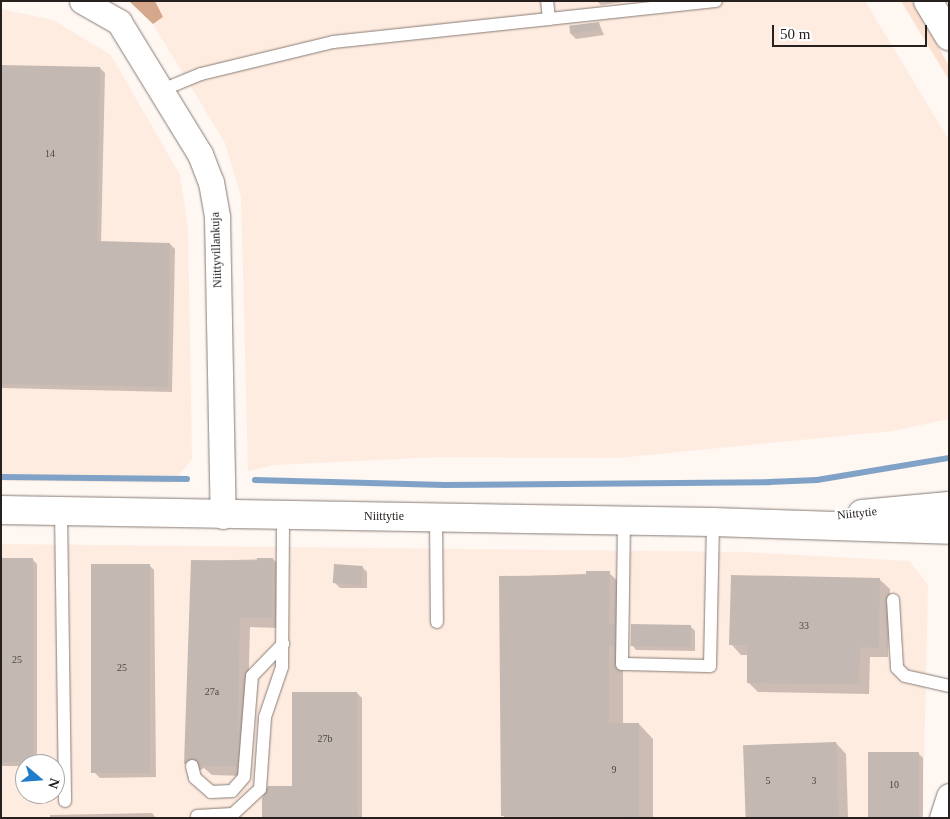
<!DOCTYPE html>
<style>
body{margin:0}
#map{position:relative;width:950px;height:819px;overflow:hidden;background:#fef7f2;font-family:"Times New Roman",serif}
div>[style]{position:absolute}
.built>*{inset:0;background:#ffece0}
.green>*{inset:0;background:#fde1d0}
.forest>*{inset:0;background:#d5a88c}
.shadow>*{inset:0;background:#0003}
.stream>*{height:6px;margin:-3px;padding:0 3px;transform-origin:3px;border-radius:3px;background:#7fa2c6}
.building>*{inset:0;background:#c4b9b2;transform-origin:0 0}
.roads{filter:drop-shadow(0 0 1px #877c76) drop-shadow(0 0 1px #877c76)}
.lane>*{height:12px;margin:-6px;padding:0 6px;transform-origin:6px;border-radius:6px;background:#fff}
.street>*{height:25px;margin:-12.5px;padding:0 12.5px;transform-origin:12.5px;border-radius:12.5px;background:#fff}
.secondary>*{height:28px;margin:-14px;padding:0 14px;transform-origin:14px;border-radius:14px;background:#fff}
span{translate:-50% -50%;white-space:nowrap;text-align:center;line-height:1.15;-webkit-text-stroke:4.5px #fff;paint-order:stroke}
.number-label{font-size:10px;color:#4e4744}
.number-label span{-webkit-text-stroke-width:0}
.street-label{font-size:12px;color:#26211f}
.frame{position:absolute;inset:0;border:2px solid #26211f;pointer-events:none}
.north{position:absolute;left:15px;top:754px;width:50px;height:50px;box-sizing:border-box;background:#fff;border:1px solid #a8a6a5;border-radius:50%;rotate:108deg;font-size:14px;font-weight:700;line-height:20px;text-align:center;color:#26211f}
.north::after{content:'';display:block;margin:auto;width:18px;height:22px;background:#207dca;clip-path:polygon(50% 0,100% 100%,50% 72%,0 100%)}
.scale{position:absolute;left:772px;top:25px;width:155px;height:22px;box-sizing:border-box;border:2px solid #26211f;border-top:0;padding-left:6px;font-size:15px;line-height:18px;white-space:nowrap;color:#26211f;-webkit-text-stroke:4px #fff;paint-order:stroke}
</style>
<div id="map">
<div class="built">
<i style="clip-path:polygon(155px 1px,865px 1px,949px 140px,949px 419px,892px 431px,618px 458px,439px 457px,274px 465px,248px 471px,241px 196px,225px 143px,153px 24px,162px 17px)"></i>
<i style="clip-path:polygon(1px 9px,53px 20px,111px 55px,180px 175px,188px 227px,192px 459px,172px 483px,1px 481px)"></i>
<i style="clip-path:polygon(evenodd,1px 544px,744px 552px,909px 561px,928px 585px,923px 809px,920px 818px,1px 818px,1px 544px,25px 764px,55px 764px,55px 794px,25px 794px,25px 764px)"></i>
</div>
<div class="green">
<i style="clip-path:polygon(901px 1px,912px 1px,949px 66px,949px 80px)"></i>
</div>
<div class="forest">
<i style="clip-path:polygon(129px 1px,155px 1px,163px 17px,153px 24px)"></i>
</div>
<div class="shadow">
<i style="clip-path:polygon(597px 1px,630px 1px,601px 5px)"></i>
<i style="clip-path:polygon(599px 23px,604px 35px,576px 39px,571px 34px,570px 26px)"></i>
<i style="clip-path:polygon(1px 66px,100px 68px,105px 73px,101px 243px,170px 244px,175px 249px,172px 392px,1px 388px)"></i>
<i style="clip-path:polygon(1px 559px,32px 559px,37px 564px,37px 764px,25px 766px,1px 766px)"></i>
<i style="clip-path:polygon(273px 559px,283px 569px,282px 628px,250px 627px,246px 776px,212px 775px,204px 768px,195px 773px,185px 763px,193px 561px)"></i>
<i style="clip-path:polygon(149px 565px,154px 570px,156px 777px,100px 778px,95px 773px)"></i>
<i style="clip-path:polygon(362px 567px,367px 572px,367px 588px,340px 588px,335px 583px)"></i>
<i style="clip-path:polygon(609px 573px,624px 587px,624px 634px,629px 640px,628px 660px,623px 660px,623px 724px,639px 724px,653px 739px,653px 818px,504px 818px,500px 577px)"></i>
<i style="clip-path:polygon(879px 579px,890px 589px,888px 657px,870px 657px,869px 694px,758px 692px,748px 682px,748px 655px,741px 655px,731px 644px)"></i>
<i style="clip-path:polygon(690px 626px,695px 631px,695px 651px,636px 650px,632px 645px)"></i>
<i style="clip-path:polygon(357px 693px,362px 698px,362px 818px,263px 818px,294px 787px)"></i>
<i style="clip-path:polygon(836px 743px,846px 754px,848px 818px,746px 818px)"></i>
<i style="clip-path:polygon(918px 753px,923px 758px,923px 818px,869px 818px)"></i>
<i style="clip-path:polygon(152px 813px,156px 818px,50px 818px,50px 815px)"></i>
</div>
<div class="stream">
<i style="left:1px;top:477px;width:186px;rotate:0.6deg"></i>
<i style="left:255px;top:480px;width:190px;rotate:1.5deg"></i>
<i style="left:445px;top:485px;width:324px;rotate:-0.5deg"></i>
<i style="left:769px;top:482px;width:48px;rotate:-2.4deg"></i>
<i style="left:817px;top:480px;width:134px;rotate:-9.5deg"></i>
</div>
<div class="building">
<i style="left:599px;top:22px;width:8px;height:30px;rotate:83deg"></i>
<i style="clip-path:polygon(1px 65px,100px 67px,97px 241px,170px 243px,168px 387px,1px 384px)"></i>
<i style="left:1px;top:558px;width:32px;height:204px"></i>
<i style="clip-path:polygon(257px 558px,273px 558px,272px 618px,240px 618px,237px 766px,200px 766px,194px 758px,184px 764px,191px 560px,257px 561px)"></i>
<i style="left:91px;top:564px;width:59px;height:209px"></i>
<i style="left:334px;top:564px;width:29px;height:19px;rotate:4deg"></i>
<i style="clip-path:polygon(586px 571px,610px 571px,609px 624px,614px 624px,614px 646px,609px 645px,609px 723px,639px 723px,639px 817px,501px 816px,499px 576px,586px 575px)"></i>
<i style="clip-path:polygon(731px 575px,880px 578px,879px 648px,860px 647px,859px 684px,747px 683px,747px 645px,729px 645px)"></i>
<i style="left:631px;top:624px;width:60px;height:22px;rotate:1deg"></i>
<i style="clip-path:polygon(292px 692px,357px 692px,358px 818px,262px 818px,262px 798px,268px 786px,292px 786px)"></i>
<i style="left:836px;top:742px;width:76px;height:93px;rotate:88deg"></i>
<i style="left:868px;top:752px;width:51px;height:66px"></i>
</div>
<div class="roads">
<div class="lane">
<i style="left:549px;top:19px;width:168px;rotate:-6.2deg"></i>
<i style="left:162px;top:90px;width:42px;rotate:-22.3deg"></i>
<i style="left:201px;top:74px;width:136px;rotate:-13.6deg"></i>
<i style="left:333px;top:42px;width:217px;rotate:-6.1deg"></i>
<i style="left:549px;top:19px;width:18px;rotate:-96deg"></i>
<i style="left:61px;top:511px;width:290px;rotate:89.2deg"></i>
<i style="left:436px;top:517px;width:105px;rotate:89.5deg"></i>
<i style="left:624px;top:520px;width:144px;rotate:90.8deg"></i>
<i style="left:622px;top:664px;width:88px;rotate:1.3deg"></i>
<i style="left:710px;top:666px;width:144px;rotate:-88.8deg"></i>
<i style="left:893px;top:600px;width:68px;rotate:86.6deg"></i>
<i style="left:897px;top:668px;width:11px;rotate:45deg"></i>
<i style="left:905px;top:676px;width:45px;rotate:12.8deg"></i>
<i style="left:192px;top:766px;width:12px;rotate:76deg"></i>
<i style="left:195px;top:778px;width:21px;rotate:41deg"></i>
<i style="left:211px;top:792px;width:21px;rotate:-3deg"></i>
<i style="left:232px;top:791px;width:18px;rotate:-49deg"></i>
<i style="left:244px;top:777px;width:101px;rotate:-85.5deg"></i>
<i style="left:252px;top:676px;width:45px;rotate:-45.9deg"></i>
<i style="left:197px;top:816px;width:36px;rotate:-3deg"></i>
<i style="left:233px;top:814px;width:37px;rotate:-43deg"></i>
<i style="left:260px;top:789px;width:72px;rotate:-86deg"></i>
<i style="left:265px;top:717px;width:53px;rotate:-71.2deg"></i>
<i style="left:282px;top:667px;width:150px;rotate:-89.6deg"></i>
</div>
<div class="street">
<i style="left:82px;top:1px;width:43px;rotate:29.6deg"></i>
<i style="left:119px;top:22px;width:155px;rotate:58.5deg"></i>
<i style="left:200px;top:154px;width:30px;rotate:69deg"></i>
<i style="left:211px;top:182px;width:36px;rotate:80deg"></i>
<i style="left:217px;top:217px;width:299px;rotate:88.9deg"></i>
<i style="left:942px;top:818px;width:23px;rotate:-72deg"></i>
</div>
<div class="secondary">
<i style="left:928px;top:1px;width:41px;rotate:59deg"></i>
<i style="left:1px;top:510px;width:712px;rotate:0.97deg"></i>
<i style="left:713px;top:522px;width:236px;rotate:1.9deg"></i>
<i style="left:862px;top:514px;width:87px;rotate:-5.3deg"></i>
</div>
</div>
<div class="number-label">
<span style="left:50px;top:154px">14</span>
<span style="left:804px;top:626px">33</span>
<span style="left:17px;top:660px">25</span>
<span style="left:122px;top:668px">25</span>
<span style="left:212px;top:692px">27a</span>
<span style="left:325px;top:739px">27b</span>
<span style="left:614px;top:770px">9</span>
<span style="left:768px;top:781px">5</span>
<span style="left:814px;top:781px">3</span>
<span style="left:894px;top:785px">10</span>
</div>
<div class="street-label">
<span style="left:217px;top:250px;rotate:-92deg">Niittyvillankuja</span>
<span style="left:857px;top:514px;rotate:-6deg">Niittytie</span>
<span style="left:384px;top:517px">Niittytie</span>
</div>
<div class="frame"></div>
<div class="north">N</div>
<div class="scale">50 m</div>
</div>
